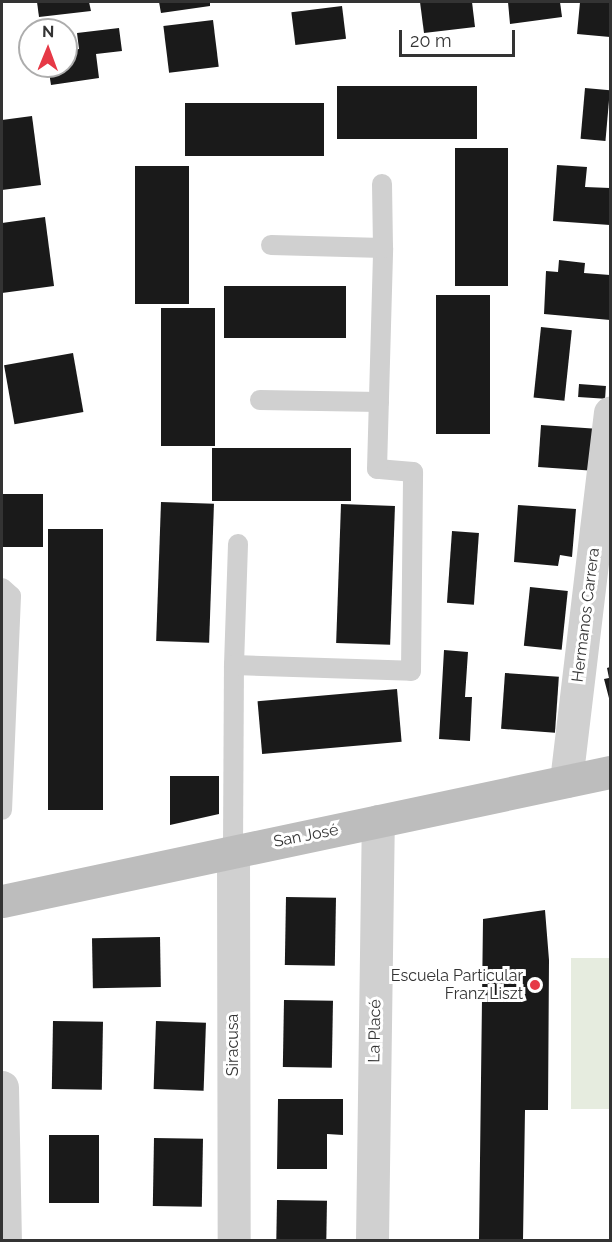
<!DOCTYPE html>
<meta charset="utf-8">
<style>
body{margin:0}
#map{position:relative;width:612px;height:1242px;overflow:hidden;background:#fff;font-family:Raleway,sans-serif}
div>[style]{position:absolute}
.green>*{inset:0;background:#e6ecdf;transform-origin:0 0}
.building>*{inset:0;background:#1a1a1a;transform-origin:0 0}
.lane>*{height:20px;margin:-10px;padding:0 10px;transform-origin:10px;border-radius:10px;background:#d0d0d0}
.street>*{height:33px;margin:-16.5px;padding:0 16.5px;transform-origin:16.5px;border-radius:16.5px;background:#d0d0d0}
.secondary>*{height:33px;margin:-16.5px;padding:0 16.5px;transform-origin:16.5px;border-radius:16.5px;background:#bdbdbd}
.dots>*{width:16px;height:16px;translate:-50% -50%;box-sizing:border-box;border:3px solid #fff;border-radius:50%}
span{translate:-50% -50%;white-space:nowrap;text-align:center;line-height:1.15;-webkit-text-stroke:6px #fff;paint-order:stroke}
.street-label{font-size:16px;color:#333}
.poi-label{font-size:16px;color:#333}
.right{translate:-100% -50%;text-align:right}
.frame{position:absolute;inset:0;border:3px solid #333;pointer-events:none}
.north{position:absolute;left:18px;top:18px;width:60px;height:60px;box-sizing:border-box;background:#fff;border:2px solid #adadad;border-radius:50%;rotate:1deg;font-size:16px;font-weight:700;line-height:24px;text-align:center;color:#333}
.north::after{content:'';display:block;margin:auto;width:21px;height:27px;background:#e63946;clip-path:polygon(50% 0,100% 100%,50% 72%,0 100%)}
.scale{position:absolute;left:399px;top:30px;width:116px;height:27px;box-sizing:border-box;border:3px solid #333;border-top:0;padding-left:8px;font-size:18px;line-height:21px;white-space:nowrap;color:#333;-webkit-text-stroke:4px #fff;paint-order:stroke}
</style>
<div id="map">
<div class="green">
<i style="left:571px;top:958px;width:39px;height:151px"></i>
</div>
<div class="building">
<i style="clip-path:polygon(37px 2px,89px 2px,91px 11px,39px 17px)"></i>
<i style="clip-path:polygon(159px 2px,210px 2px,210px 6px,161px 13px)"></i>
<i style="clip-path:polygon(420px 2px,472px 2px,475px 27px,424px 33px)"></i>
<i style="clip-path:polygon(508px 2px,560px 2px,562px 17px,510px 24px)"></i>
<i style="clip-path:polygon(580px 2px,610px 2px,610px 37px,577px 34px)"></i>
<i style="left:342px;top:6px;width:33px;height:51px;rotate:83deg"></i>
<i style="left:213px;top:20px;width:47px;height:50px;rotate:83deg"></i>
<i style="clip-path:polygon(119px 28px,122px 51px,96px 54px,99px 78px,51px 85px,48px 66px,66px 66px,66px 51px,79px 49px,77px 33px)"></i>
<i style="left:337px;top:86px;width:140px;height:53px"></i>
<i style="left:585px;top:88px;width:25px;height:51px;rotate:5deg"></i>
<i style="left:185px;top:103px;width:139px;height:53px"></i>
<i style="clip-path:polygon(32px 116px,41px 185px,2px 190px,2px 120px)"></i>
<i style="left:455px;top:148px;width:53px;height:138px"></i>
<i style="clip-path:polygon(557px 165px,587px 167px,585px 187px,610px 188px,610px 225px,553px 221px)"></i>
<i style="left:135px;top:166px;width:54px;height:138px"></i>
<i style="clip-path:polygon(45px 217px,54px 286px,2px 293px,2px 223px)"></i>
<i style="clip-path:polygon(559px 260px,585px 263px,584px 273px,610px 275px,610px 320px,544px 314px,546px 271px,558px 272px)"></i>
<i style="left:346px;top:286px;width:52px;height:122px;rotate:90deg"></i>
<i style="left:490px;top:295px;width:139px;height:54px;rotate:90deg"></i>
<i style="left:161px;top:308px;width:54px;height:138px"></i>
<i style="left:541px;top:327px;width:31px;height:71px;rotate:6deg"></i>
<i style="left:73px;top:353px;width:60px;height:70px;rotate:80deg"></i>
<i style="left:579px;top:384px;width:27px;height:13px;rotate:4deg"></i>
<i style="left:541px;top:425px;width:55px;height:42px;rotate:4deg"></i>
<i style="left:212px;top:448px;width:139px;height:53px"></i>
<i style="left:2px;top:494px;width:41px;height:53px"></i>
<i style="left:161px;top:502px;width:53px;height:139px;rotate:2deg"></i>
<i style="left:341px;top:504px;width:54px;height:139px;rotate:2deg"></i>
<i style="clip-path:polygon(518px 505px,576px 509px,572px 557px,560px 555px,558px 566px,514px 562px)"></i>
<i style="left:103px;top:529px;width:281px;height:55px;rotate:90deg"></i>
<i style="left:452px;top:531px;width:27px;height:72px;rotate:4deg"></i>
<i style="left:530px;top:587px;width:38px;height:59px;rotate:6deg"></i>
<i style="clip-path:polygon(444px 650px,468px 652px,465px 697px,472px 697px,470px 741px,439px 739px)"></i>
<i style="clip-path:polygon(610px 667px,610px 702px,604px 679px,609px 678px,607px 668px)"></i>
<i style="left:505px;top:673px;width:54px;height:56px;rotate:4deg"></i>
<i style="left:397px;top:689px;width:53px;height:140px;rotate:85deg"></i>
<i style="clip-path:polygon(170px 776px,219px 776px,219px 814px,170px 825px)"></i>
<i style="left:286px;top:897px;width:50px;height:68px;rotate:1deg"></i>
<i style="clip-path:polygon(545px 910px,549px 960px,548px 1110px,525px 1110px,523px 1240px,479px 1240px,483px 919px)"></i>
<i style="left:160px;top:937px;width:50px;height:68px;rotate:89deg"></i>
<i style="left:284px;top:1000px;width:49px;height:67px;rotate:1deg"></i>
<i style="left:53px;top:1021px;width:50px;height:68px;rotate:1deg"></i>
<i style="left:156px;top:1021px;width:50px;height:68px;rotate:2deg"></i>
<i style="clip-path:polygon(278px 1099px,343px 1099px,343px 1135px,327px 1134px,327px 1169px,277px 1169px)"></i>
<i style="left:49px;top:1135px;width:50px;height:68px"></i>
<i style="left:154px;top:1138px;width:49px;height:68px;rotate:1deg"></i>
<i style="left:277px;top:1200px;width:50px;height:40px;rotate:1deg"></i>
</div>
<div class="lane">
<i style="left:382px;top:184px;width:64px;rotate:89.1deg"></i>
<i style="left:260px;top:400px;width:119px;rotate:1deg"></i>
<i style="left:2px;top:588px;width:12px;rotate:42deg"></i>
<i style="left:11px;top:596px;width:214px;rotate:92.4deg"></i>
<i style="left:234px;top:665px;width:121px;rotate:-88.1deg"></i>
<i style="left:233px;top:850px;width:185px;rotate:-89.7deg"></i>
<i style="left:234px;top:665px;width:177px;rotate:1.9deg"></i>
<i style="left:411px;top:671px;width:199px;rotate:-89.4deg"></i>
<i style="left:413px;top:472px;width:36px;rotate:-175deg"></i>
<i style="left:377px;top:469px;width:221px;rotate:-88.4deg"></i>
<i style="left:383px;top:248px;width:112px;rotate:-178.5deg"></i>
</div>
<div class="street">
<i style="left:566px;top:781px;width:371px;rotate:-83.2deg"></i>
<i style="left:233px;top:850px;width:390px;rotate:89.9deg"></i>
<i style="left:2px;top:1087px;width:153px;rotate:88.9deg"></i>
<i style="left:372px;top:1240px;width:419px;rotate:-89.2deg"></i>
</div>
<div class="secondary">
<i style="left:2px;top:901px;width:622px;rotate:-11.98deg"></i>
</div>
<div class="dots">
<i style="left:535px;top:985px;background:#e63946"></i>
</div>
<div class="street-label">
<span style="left:586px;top:615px;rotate:-83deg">Hermanos Carrera</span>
<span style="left:306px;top:836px;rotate:-11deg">San José</span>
<span style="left:375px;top:1031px;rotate:-89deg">La Placé</span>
<span style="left:233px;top:1045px;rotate:-90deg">Siracusa</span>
</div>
<div class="poi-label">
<span class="right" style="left:523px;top:985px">Escuela Particular<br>Franz Liszt</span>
</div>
<div class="frame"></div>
<div class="north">N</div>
<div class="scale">20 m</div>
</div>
